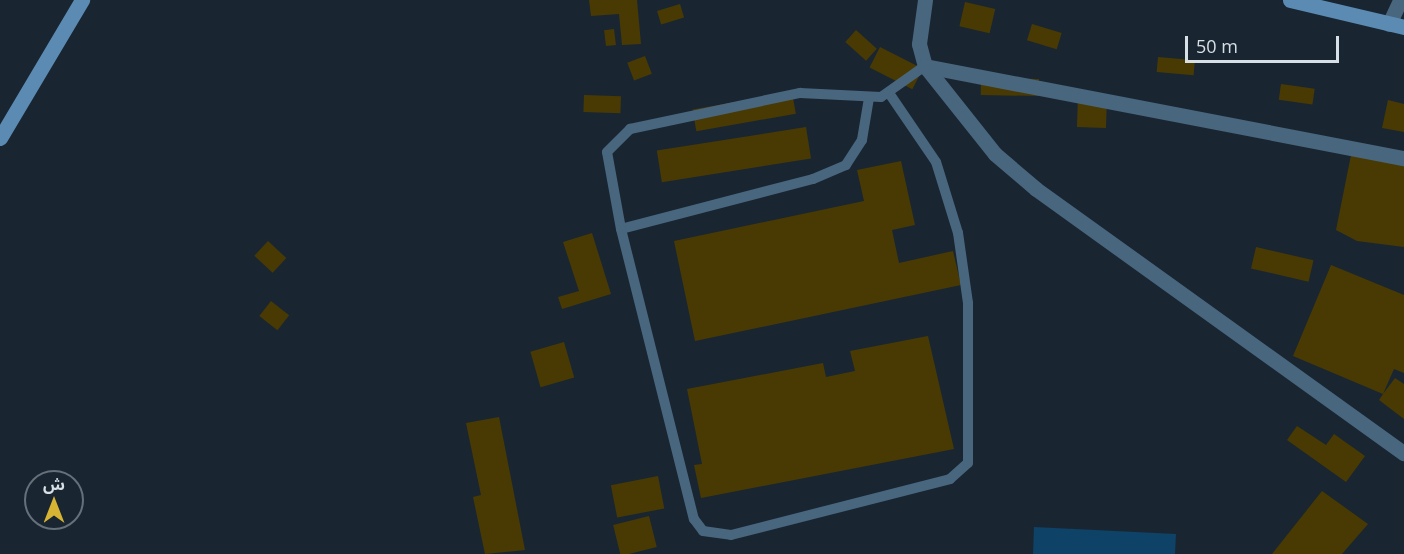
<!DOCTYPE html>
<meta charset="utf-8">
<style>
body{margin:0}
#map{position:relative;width:1404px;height:554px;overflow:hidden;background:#192631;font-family:"Open Sans","Noto Sans Arabic",sans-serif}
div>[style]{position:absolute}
.green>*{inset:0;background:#0e4267}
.building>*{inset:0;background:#493a03;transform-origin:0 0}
.service>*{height:10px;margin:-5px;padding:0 5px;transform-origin:5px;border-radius:5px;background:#49667f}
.minor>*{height:15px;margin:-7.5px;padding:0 7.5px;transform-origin:7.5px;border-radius:7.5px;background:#49667f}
.secondary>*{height:15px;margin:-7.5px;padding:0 7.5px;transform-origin:7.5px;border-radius:7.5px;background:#5b8bb3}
span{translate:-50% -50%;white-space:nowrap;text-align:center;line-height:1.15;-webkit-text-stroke:4.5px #192631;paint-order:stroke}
.north{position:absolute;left:24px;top:470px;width:60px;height:60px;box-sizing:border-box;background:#192631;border:2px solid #65707a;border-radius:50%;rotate:0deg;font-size:16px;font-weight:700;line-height:24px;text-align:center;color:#d7dfe7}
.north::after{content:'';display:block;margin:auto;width:21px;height:27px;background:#d7b434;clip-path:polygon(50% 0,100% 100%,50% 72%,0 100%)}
.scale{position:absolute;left:1185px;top:36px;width:154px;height:27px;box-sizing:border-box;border:3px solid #d7dfe7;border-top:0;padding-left:8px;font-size:18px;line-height:21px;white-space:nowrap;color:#d7dfe7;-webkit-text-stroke:4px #192631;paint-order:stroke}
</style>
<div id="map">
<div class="green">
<i style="clip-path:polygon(1034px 527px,1176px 534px,1175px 554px,1033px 554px)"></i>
</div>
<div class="building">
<i style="clip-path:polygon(589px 0,637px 0,641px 44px,622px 45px,619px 14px,591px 16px)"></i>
<i style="left:965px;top:2px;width:31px;height:25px;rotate:13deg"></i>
<i style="left:680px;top:4px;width:14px;height:24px;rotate:73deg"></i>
<i style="left:1032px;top:24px;width:31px;height:17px;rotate:17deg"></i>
<i style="left:614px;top:29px;width:16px;height:10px;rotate:83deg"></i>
<i style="left:856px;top:30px;width:28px;height:16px;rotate:42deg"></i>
<i style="left:880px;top:47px;width:48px;height:23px;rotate:27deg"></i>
<i style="left:645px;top:56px;width:19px;height:19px;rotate:69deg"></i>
<i style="left:1158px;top:57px;width:37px;height:15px;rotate:5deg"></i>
<i style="left:981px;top:78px;width:58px;height:17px;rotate:1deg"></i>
<i style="left:1281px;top:84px;width:34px;height:16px;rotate:8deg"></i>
<i style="left:792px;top:92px;width:22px;height:101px;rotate:80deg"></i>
<i style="left:584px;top:95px;width:37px;height:17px;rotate:2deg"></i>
<i style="left:1078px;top:97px;width:29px;height:30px;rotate:2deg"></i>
<i style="clip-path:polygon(1388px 100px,1404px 104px,1404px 132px,1382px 128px)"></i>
<i style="left:806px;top:127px;width:32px;height:151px;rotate:81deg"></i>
<i style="clip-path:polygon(1352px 150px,1404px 158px,1404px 247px,1357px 241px,1336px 230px)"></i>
<i style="clip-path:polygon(901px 161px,915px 225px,892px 230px,899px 263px,953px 251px,961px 285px,695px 341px,674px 241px,864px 201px,857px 170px)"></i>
<i style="clip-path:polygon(592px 233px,611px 294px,562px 309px,558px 297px,579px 291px,563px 242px)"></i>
<i style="left:268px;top:241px;width:25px;height:20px;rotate:43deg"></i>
<i style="left:1256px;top:247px;width:59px;height:22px;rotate:13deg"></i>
<i style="clip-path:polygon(1331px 265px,1404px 295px,1404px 373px,1394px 369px,1383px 394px,1395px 378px,1404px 384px,1404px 419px,1379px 400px,1383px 394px,1293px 356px)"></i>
<i style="left:271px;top:301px;width:23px;height:19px;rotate:38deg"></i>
<i style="clip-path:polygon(928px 336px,954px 449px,701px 498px,694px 465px,702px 464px,687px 389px,823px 363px,826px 377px,855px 371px,850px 351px)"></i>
<i style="left:564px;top:342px;width:37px;height:35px;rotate:74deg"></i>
<i style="clip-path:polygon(499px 417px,525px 550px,485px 554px,473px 497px,481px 495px,466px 423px)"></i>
<i style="clip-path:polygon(1297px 426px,1326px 445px,1334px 434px,1365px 456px,1346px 482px,1287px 440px)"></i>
<i style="left:658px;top:476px;width:33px;height:48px;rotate:79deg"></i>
<i style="clip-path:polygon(1322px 491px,1368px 524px,1342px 554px,1272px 554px)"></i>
<i style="left:649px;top:516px;width:32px;height:37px;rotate:76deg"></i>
</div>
<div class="service">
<i style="left:869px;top:98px;width:43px;rotate:99.5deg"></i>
<i style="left:862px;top:140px;width:30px;rotate:123deg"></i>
<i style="left:846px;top:165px;width:36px;rotate:157deg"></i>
<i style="left:813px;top:179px;width:198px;rotate:165.4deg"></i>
<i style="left:621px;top:229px;width:299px;rotate:75.9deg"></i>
<i style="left:694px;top:519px;width:15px;rotate:53deg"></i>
<i style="left:703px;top:531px;width:28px;rotate:8deg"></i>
<i style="left:731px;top:535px;width:226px;rotate:-14.3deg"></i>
<i style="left:950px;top:479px;width:24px;rotate:-42deg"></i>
<i style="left:968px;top:463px;width:160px;rotate:-90deg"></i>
<i style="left:968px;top:303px;width:71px;rotate:-98.1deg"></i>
<i style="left:958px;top:233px;width:74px;rotate:-107.2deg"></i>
<i style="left:936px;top:162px;width:83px;rotate:-124.3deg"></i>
<i style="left:621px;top:229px;width:78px;rotate:-100.3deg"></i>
<i style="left:607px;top:152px;width:33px;rotate:-45deg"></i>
<i style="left:630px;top:129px;width:174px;rotate:-12deg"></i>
<i style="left:800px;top:93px;width:81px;rotate:2.8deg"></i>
<i style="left:881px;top:97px;width:54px;rotate:-35.2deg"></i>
</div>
<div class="minor">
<i style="left:925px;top:0;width:44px;rotate:97.8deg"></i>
<i style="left:919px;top:44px;width:23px;rotate:75deg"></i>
<i style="left:925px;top:66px;width:488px;rotate:10.9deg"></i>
<i style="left:1389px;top:24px;width:26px;rotate:-65deg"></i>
<i style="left:925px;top:66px;width:112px;rotate:51.5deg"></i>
<i style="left:995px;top:154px;width:54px;rotate:40.5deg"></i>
<i style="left:1036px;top:189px;width:453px;rotate:35.7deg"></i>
</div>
<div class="secondary">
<i style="left:1290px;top:0;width:117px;rotate:13.3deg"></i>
<i style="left:0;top:138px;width:161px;rotate:-59.3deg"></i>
</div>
<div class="north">ش</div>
<div class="scale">50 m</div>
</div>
